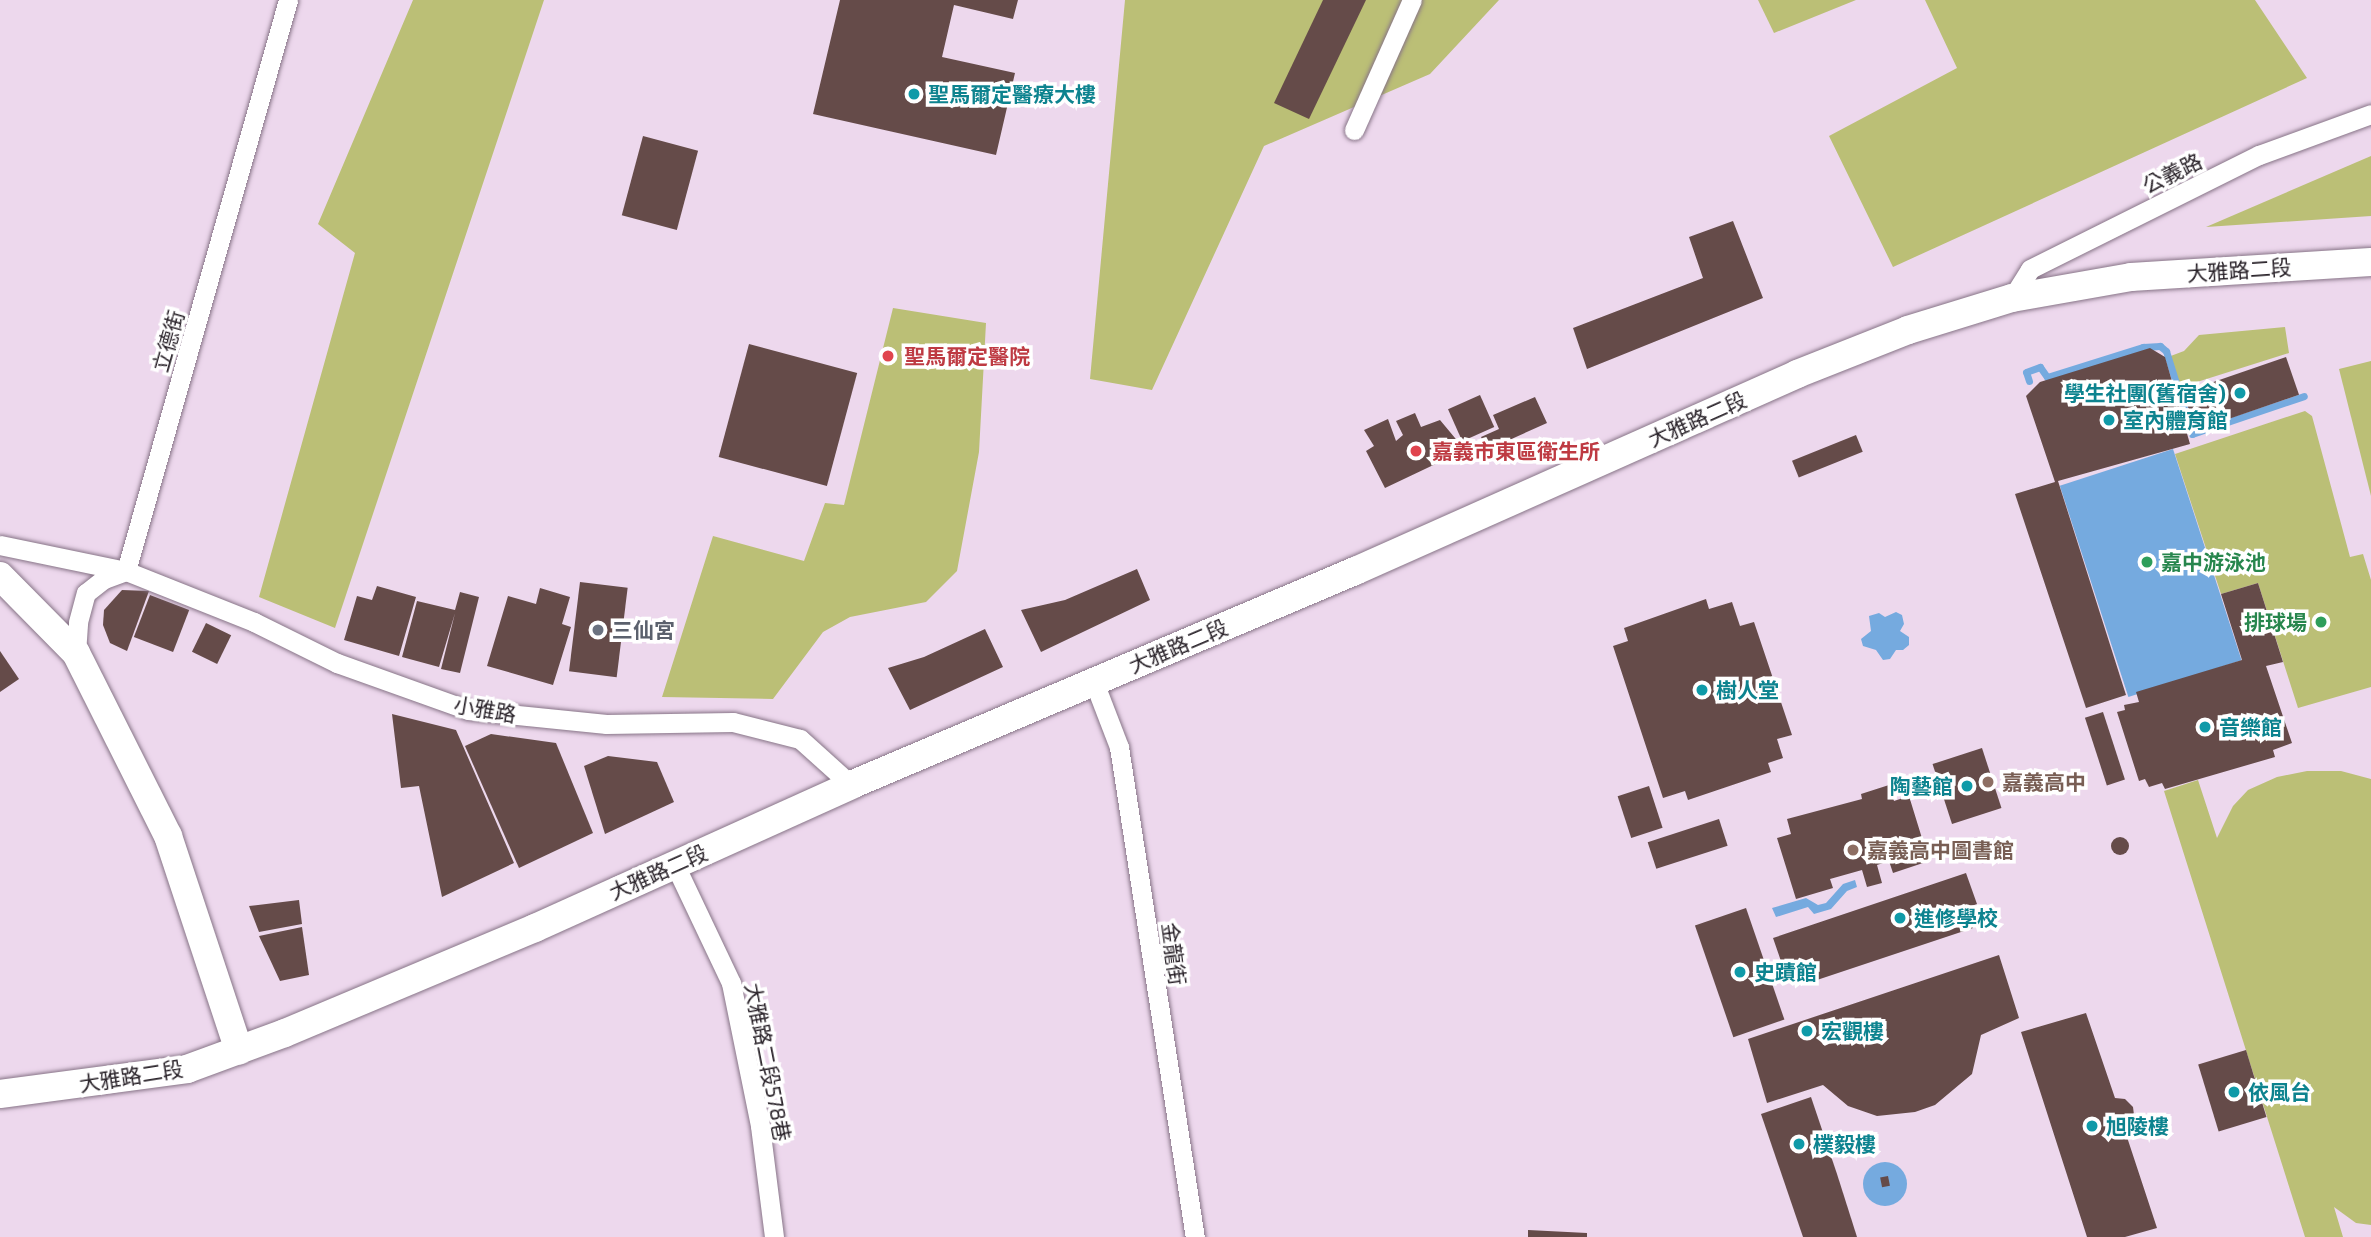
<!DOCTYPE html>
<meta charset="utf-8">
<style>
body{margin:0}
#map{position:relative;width:2371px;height:1237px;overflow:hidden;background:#edd8ed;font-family:"Exo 2","Noto Sans TC",sans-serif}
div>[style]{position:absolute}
.green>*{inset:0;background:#bbbf76}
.water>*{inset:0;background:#75aadf;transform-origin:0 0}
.round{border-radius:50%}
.stream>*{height:7px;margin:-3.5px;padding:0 3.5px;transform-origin:3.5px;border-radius:3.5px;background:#75aadf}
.building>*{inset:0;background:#654b49;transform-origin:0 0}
.roads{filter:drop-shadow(0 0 2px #877487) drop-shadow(0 0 2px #877487)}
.street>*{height:19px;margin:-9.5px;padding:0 9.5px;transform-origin:9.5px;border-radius:9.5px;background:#fff}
.secondary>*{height:28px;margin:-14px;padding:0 14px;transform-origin:14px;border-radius:14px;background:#fff}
.dots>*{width:19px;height:19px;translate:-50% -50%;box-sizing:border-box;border:4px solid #fff;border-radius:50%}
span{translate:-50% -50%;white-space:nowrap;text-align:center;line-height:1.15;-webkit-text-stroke:7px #fff;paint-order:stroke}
.culture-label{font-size:21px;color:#0d838f;font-weight:700}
.left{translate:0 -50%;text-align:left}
.right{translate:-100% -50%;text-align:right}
.street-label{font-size:21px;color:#292229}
.health-label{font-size:21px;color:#be3a42;font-weight:700}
.leisure-label{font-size:21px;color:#27864d;font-weight:700}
.worship-label{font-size:21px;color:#5b616d;font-weight:700}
.education-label{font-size:21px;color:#785e54;font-weight:700}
</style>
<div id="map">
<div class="green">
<i style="clip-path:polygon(413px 0,544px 0,335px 628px,259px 597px,355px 253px,318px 224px)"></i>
<i style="clip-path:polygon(1125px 0,1499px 0,1430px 74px,1264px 146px,1152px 390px,1090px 379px)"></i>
<i style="clip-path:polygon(1758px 0,1856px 0,1774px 33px)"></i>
<i style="clip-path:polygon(1925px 0,2255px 0,2307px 78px,1893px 267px,1829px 136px,1957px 68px)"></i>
<i style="clip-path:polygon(2371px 156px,2371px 216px,2206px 227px)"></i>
<i style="clip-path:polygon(893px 308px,986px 323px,979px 452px,957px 571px,926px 602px,850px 617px,823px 632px,773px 699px,662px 697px,713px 536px,804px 561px,825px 503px,844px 505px)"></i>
<i style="clip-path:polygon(2285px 327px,2289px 353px,2178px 388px,2168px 357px,2184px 351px,2199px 335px)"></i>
<i style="clip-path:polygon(2371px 361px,2371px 496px,2339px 369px)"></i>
<i style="clip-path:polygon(2305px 411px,2312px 416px,2350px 557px,2363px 554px,2371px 580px,2371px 687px,2298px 708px,2258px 583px,2221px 594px,2175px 454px)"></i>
<i style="clip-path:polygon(2307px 771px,2341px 771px,2371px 779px,2371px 1225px,2356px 1223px,2334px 1207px,2343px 1237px,2305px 1237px,2164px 791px,2198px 780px,2217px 838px,2233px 806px,2248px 790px,2277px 777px)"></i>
</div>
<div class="water">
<i style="left:2173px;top:449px;width:222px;height:119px;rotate:72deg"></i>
<i style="clip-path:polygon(1896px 612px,1902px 615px,1904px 624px,1900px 631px,1909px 637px,1909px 645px,1903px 650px,1896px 650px,1890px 659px,1883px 660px,1876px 650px,1863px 646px,1861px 639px,1871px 631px,1869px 616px,1879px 613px,1885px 617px)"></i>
<i style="clip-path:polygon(1855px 880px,1857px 887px,1847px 891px,1831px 909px,1814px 914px,1808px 907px,1776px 917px,1772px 908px,1806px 898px,1818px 905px,1826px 903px,1843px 884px)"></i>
<i class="round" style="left:1863px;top:1162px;width:44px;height:44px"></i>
</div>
<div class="stream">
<i style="left:2029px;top:381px;width:9px;rotate:-108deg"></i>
<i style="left:2026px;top:372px;width:15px;rotate:-20deg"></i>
<i style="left:2040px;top:367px;width:12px;rotate:55deg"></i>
<i style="left:2047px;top:377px;width:101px;rotate:-17.4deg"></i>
<i style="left:2143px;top:347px;width:17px;rotate:-3deg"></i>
<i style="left:2160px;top:346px;width:8px;rotate:40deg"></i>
<i style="left:2166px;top:351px;width:87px;rotate:72.6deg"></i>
<i style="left:2192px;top:434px;width:118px;rotate:-18.7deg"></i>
</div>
<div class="building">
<i style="clip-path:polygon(840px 0,1018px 0,1013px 19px,954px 5px,942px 57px,1015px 73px,996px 155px,813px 114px)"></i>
<i style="clip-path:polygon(1323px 0,1366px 0,1309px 119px,1274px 103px)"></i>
<i style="left:643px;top:136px;width:57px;height:82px;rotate:15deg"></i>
<i style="clip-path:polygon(1733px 221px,1763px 298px,1587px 369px,1573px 328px,1703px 278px,1689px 237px)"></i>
<i style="left:749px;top:344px;width:112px;height:117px;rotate:15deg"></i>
<i style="clip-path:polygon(2150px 348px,2165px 357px,2190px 444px,2058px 481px,2126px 695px,2086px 708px,2015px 494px,2055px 482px,2026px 396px,2040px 382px)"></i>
<i style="left:2286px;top:357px;width:40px;height:109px;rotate:71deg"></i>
<i style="left:1480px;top:395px;width:35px;height:35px;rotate:66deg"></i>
<i style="clip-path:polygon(1535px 397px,1547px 423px,1487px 450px,1481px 437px,1499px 429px,1493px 415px)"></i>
<i style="clip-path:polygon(1415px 413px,1421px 427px,1440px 420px,1465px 450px,1385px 488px,1366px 451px,1374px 446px,1364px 430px,1388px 419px,1396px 441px,1403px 435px,1396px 421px)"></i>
<i style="left:1856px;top:435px;width:18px;height:69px;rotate:68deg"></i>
<i style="clip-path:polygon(1137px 569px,1150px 600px,1041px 652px,1021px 610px,1065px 600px)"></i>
<i style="left:580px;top:582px;width:48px;height:90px;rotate:7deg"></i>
<i style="clip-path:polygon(2258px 583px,2283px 662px,2266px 666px,2292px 743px,2273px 750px,2275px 757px,2165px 789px,2162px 783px,2149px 787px,2145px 779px,2139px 781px,2117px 712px,2125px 710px,2124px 705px,2139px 702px,2136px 692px,2242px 660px,2221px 594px)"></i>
<i style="clip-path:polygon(377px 586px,416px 597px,399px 656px,344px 640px,357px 596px,372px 600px)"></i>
<i style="clip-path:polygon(540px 588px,570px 597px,562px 624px,571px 627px,553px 685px,487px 666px,508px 596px,536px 604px)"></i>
<i style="clip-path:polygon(122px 590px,149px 591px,127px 651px,110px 643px,103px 625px,104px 610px)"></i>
<i style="clip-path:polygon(460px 592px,479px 597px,460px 673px,441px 669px,455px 613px,439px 667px,402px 657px,417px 601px,455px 610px)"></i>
<i style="left:150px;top:595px;width:42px;height:45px;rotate:21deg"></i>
<i style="clip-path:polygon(1706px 599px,1709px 609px,1732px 602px,1740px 626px,1754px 622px,1792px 735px,1777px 739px,1783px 758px,1768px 763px,1771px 772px,1688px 800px,1685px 791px,1663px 798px,1613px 646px,1628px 641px,1624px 628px)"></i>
<i style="left:206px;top:623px;width:28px;height:32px;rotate:26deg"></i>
<i style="clip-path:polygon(985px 629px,1003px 667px,910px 710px,888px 668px,924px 657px)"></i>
<i style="clip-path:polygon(0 651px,19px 679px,0 692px)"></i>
<i style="left:2103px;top:712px;width:71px;height:19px;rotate:72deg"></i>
<i style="clip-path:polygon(392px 714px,456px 730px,514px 863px,442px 897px,419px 786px,401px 788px)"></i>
<i style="clip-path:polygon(491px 734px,556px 743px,593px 833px,519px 868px,465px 746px)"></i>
<i style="left:1982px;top:748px;width:63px;height:52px;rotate:72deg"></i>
<i style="clip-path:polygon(608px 756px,657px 762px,674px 802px,605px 834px,584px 766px)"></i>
<i style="clip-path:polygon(1889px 785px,1894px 801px,1909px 796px,1929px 861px,1893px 873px,1889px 861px,1877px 865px,1882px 883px,1867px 887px,1862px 870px,1830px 879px,1833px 888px,1796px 899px,1777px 838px,1791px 834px,1787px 819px,1862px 799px,1861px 794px)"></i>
<i style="left:1649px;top:786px;width:44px;height:33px;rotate:72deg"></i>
<i style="left:1719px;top:819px;width:28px;height:75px;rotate:72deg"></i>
<i class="round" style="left:2111px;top:837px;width:18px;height:18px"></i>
<i style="clip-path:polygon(1966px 873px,1977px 904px,1966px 908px,1973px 928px,1808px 983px,1801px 964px,1784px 970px,1773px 938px)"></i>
<i style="clip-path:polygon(299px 900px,302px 924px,259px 932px,249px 906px)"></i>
<i style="left:1746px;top:908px;width:118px;height:54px;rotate:71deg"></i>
<i style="clip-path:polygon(302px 927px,309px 975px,280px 981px,259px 936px)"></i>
<i style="clip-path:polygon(1999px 955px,2019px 1018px,1981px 1035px,1972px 1074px,1935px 1105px,1915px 1112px,1877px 1116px,1848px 1106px,1823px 1085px,1767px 1103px,1748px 1039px)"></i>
<i style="clip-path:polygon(2086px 1013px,2115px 1098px,2125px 1099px,2133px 1107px,2135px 1123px,2125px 1131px,2157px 1228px,2125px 1237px,2087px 1237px,2021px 1032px)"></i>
<i style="left:2246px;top:1050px;width:70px;height:50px;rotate:73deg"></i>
<i style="clip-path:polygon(1811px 1097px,1837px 1174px,1857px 1237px,1803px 1237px,1761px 1114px)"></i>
<i style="left:1888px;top:1176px;width:10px;height:8px;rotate:79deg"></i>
<i style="clip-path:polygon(1528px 1230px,1587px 1233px,1587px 1237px,1528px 1237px)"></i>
</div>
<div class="roads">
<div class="street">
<i style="left:1354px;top:130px;width:142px;rotate:-66deg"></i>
<i style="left:2012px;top:298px;width:34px;rotate:-58deg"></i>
<i style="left:2030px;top:269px;width:256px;rotate:-26.5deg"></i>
<i style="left:2259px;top:155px;width:119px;rotate:-20.1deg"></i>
<i style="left:0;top:545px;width:129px;rotate:11.7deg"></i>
<i style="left:126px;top:571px;width:594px;rotate:-74.16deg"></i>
<i style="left:76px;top:653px;width:31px;rotate:-86deg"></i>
<i style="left:78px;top:622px;width:30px;rotate:-75deg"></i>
<i style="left:86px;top:593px;width:23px;rotate:-38deg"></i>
<i style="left:104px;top:579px;width:23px;rotate:-20deg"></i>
<i style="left:126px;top:571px;width:138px;rotate:21.7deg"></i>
<i style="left:254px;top:622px;width:93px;rotate:26.3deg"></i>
<i style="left:337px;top:663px;width:139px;rotate:19.7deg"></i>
<i style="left:468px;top:710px;width:139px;rotate:5.8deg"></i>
<i style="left:606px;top:724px;width:127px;rotate:-0.9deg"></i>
<i style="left:733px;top:722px;width:69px;rotate:14.2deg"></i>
<i style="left:800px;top:739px;width:69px;rotate:42deg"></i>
<i style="left:1094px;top:682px;width:70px;rotate:69deg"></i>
<i style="left:1119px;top:747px;width:496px;rotate:81.2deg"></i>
<i style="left:675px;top:865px;width:131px;rotate:64.6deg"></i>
<i style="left:731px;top:983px;width:146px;rotate:78.5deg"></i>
<i style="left:760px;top:1126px;width:112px;rotate:82.8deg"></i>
</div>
<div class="secondary">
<i style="left:0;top:576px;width:108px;rotate:45.4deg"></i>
<i style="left:76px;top:653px;width:205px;rotate:63.3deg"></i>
<i style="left:168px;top:836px;width:226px;rotate:71.7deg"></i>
<i style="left:0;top:1094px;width:189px;rotate:-7.6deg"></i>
<i style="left:187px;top:1069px;width:104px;rotate:-20.2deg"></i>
<i style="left:285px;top:1033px;width:271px;rotate:-22.8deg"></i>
<i style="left:535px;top:928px;width:347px;rotate:-24.3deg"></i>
<i style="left:851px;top:785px;width:548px;rotate:-23.01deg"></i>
<i style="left:1355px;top:571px;width:484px;rotate:-24deg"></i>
<i style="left:1797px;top:374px;width:119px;rotate:-21.6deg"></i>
<i style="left:1908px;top:330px;width:109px;rotate:-17.1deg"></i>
<i style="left:2012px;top:298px;width:121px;rotate:-10deg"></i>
<i style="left:2131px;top:277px;width:240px;rotate:-3.6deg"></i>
</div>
</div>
<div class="dots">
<i style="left:914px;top:94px;background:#0f9aa8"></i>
<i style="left:888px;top:356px;background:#e0444e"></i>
<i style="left:2240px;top:393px;background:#0f9aa8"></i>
<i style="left:2109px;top:420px;background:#0f9aa8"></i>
<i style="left:1416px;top:451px;background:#e0444e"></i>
<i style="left:2147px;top:562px;background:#2e9e5b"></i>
<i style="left:2321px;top:622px;background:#2e9e5b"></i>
<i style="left:598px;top:630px;background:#6b7280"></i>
<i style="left:1702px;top:690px;background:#0f9aa8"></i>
<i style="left:2205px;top:727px;background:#0f9aa8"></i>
<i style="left:1988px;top:782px;background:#8d6e63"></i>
<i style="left:1967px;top:786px;background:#0f9aa8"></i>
<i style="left:1853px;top:850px;background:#8d6e63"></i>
<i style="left:1900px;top:918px;background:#0f9aa8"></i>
<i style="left:1740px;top:972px;background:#0f9aa8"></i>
<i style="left:1807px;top:1031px;background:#0f9aa8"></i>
<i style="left:2234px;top:1092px;background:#0f9aa8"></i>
<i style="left:2092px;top:1126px;background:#0f9aa8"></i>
<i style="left:1799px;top:1144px;background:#0f9aa8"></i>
</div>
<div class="culture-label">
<span class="left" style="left:928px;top:94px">聖馬爾定醫療大樓</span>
<span class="right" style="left:2226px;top:393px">學生社團(舊宿舍)</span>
<span class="left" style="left:2123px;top:420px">室內體育館</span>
<span class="left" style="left:1716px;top:690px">樹人堂</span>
<span class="left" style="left:2219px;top:727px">音樂館</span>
<span class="right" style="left:1953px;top:786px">陶藝館</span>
<span class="left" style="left:1914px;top:918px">進修學校</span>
<span class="left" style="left:1754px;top:972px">史蹟館</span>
<span class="left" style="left:1821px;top:1031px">宏觀樓</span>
<span class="left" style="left:2248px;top:1092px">依風台</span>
<span class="left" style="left:2106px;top:1126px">旭陵樓</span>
<span class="left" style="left:1813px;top:1144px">樸毅樓</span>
</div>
<div class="street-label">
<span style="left:2172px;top:173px;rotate:-26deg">公義路</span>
<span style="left:2239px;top:270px;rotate:-4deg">大雅路二段</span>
<span style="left:168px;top:341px;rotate:-74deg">立德街</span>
<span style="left:1697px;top:419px;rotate:-24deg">大雅路二段</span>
<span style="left:1178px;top:646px;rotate:-23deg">大雅路二段</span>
<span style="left:485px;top:709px;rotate:10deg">小雅路</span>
<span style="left:658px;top:872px;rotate:-24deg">大雅路二段</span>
<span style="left:1174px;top:954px;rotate:82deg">金龍街</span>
<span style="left:768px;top:1062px;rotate:79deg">大雅路二段578巷</span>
<span style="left:131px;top:1076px;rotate:-9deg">大雅路二段</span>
</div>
<div class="health-label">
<span class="left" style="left:904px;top:356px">聖馬爾定醫院</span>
<span class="left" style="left:1432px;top:451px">嘉義市東區衛生所</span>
</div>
<div class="leisure-label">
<span class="left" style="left:2161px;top:562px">嘉中游泳池</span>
<span class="right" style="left:2307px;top:622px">排球場</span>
</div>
<div class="worship-label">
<span class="left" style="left:612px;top:630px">三仙宮</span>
</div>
<div class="education-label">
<span class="left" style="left:2002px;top:782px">嘉義高中</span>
<span class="left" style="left:1867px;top:850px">嘉義高中圖書館</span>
</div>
</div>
